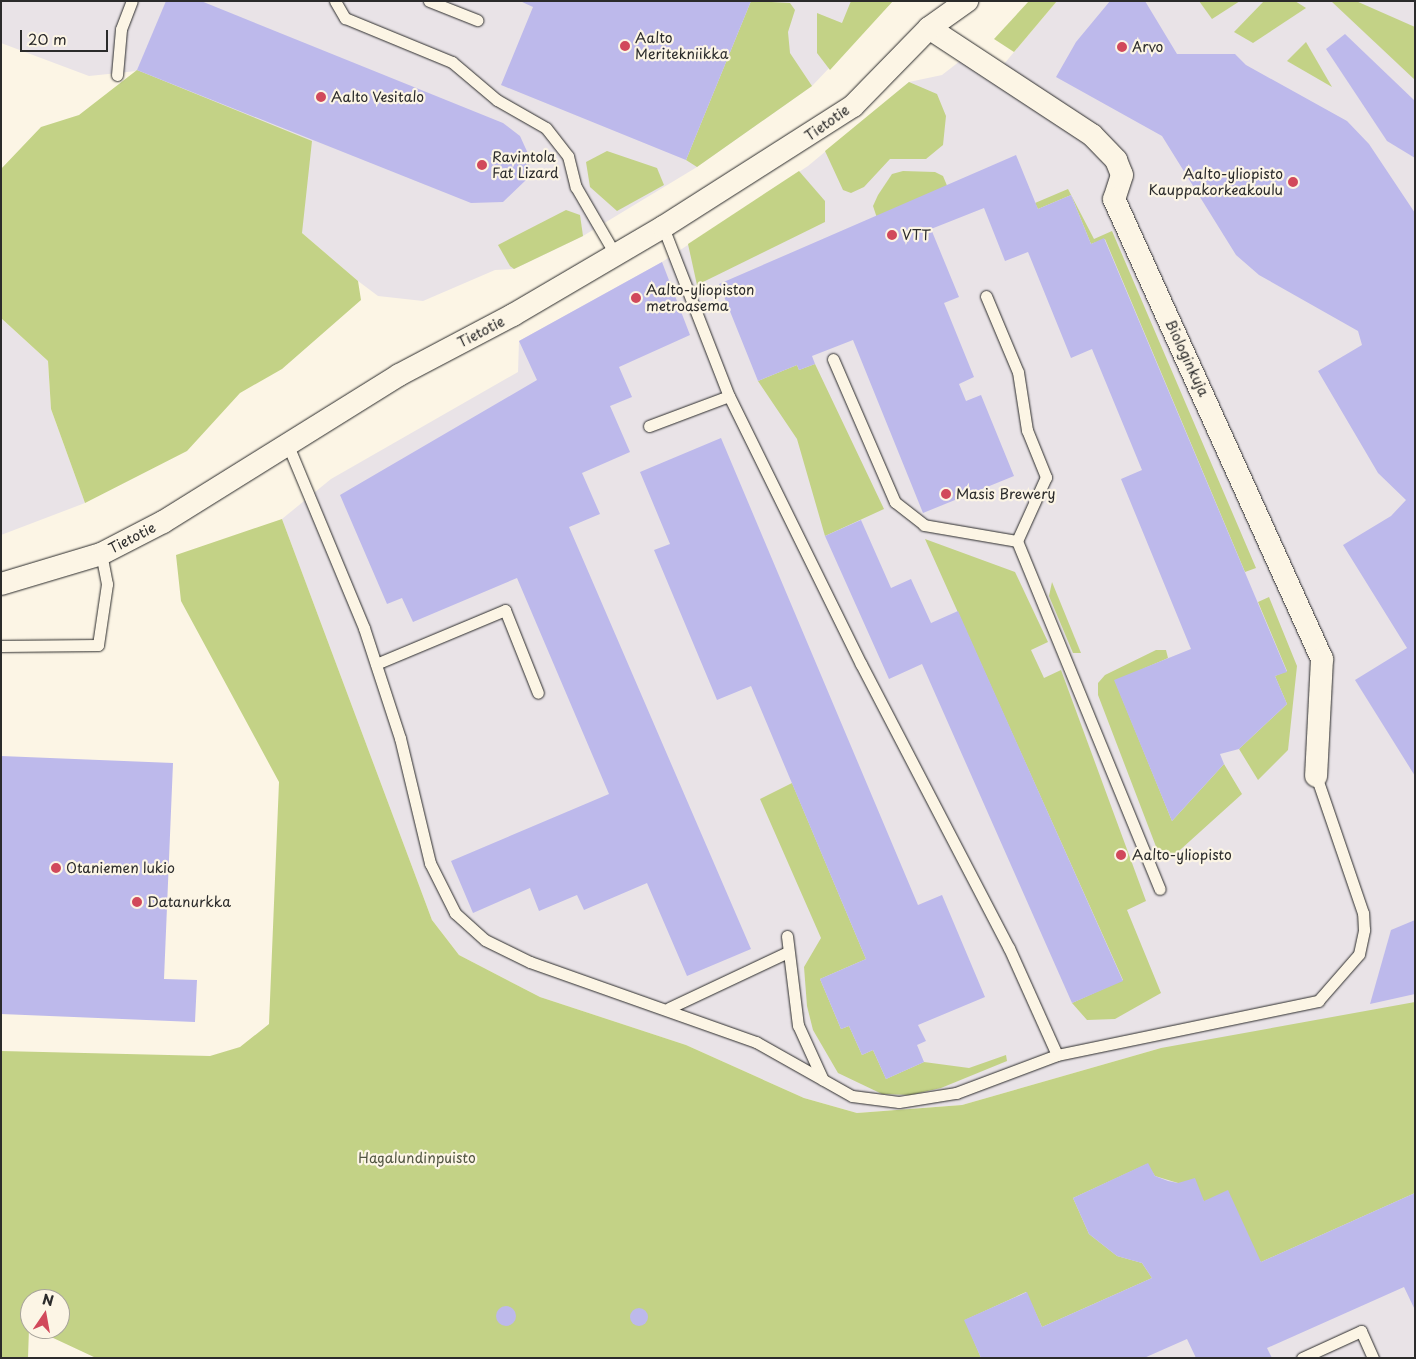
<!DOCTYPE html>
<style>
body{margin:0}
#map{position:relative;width:1416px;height:1359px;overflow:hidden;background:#fcf5e5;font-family:"Playpen Sans",sans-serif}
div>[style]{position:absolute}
.built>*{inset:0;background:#e9e3e7}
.green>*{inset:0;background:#c3d286}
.building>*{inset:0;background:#bdb9eb}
.round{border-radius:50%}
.roads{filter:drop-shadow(0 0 1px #2b2b2b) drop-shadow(0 0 1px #2b2b2b)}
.lane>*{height:11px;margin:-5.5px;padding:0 5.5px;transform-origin:5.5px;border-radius:5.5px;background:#fcf5e5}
.street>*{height:22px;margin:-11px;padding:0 11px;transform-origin:11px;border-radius:11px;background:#fcf5e5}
.dots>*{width:14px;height:14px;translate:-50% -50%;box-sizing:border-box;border:2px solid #fcf5e5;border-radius:50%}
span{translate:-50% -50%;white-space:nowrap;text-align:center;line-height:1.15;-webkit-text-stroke:4.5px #fcf5e5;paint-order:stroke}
.poi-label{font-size:14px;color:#2b2b2b}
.left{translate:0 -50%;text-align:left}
.right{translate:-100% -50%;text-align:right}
.street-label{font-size:14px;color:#2b2b2b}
.park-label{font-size:14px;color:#515542}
.frame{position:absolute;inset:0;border:2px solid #2b2b2b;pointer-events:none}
.north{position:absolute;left:20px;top:1289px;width:50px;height:50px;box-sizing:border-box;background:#fcf5e5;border:1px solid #a8a49b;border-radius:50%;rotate:12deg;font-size:14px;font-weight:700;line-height:20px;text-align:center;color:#2b2b2b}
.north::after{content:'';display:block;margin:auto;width:18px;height:22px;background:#d1495b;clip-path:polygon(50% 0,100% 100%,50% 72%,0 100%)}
.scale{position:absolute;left:20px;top:30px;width:88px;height:22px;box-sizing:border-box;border:2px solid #2b2b2b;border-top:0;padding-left:6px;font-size:15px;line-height:18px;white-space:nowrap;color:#2b2b2b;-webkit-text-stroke:4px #fcf5e5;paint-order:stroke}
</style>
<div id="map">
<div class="built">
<i style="clip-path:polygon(1px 1px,893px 1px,812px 86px,697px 167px,583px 236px,514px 269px,495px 270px,423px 301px,378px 296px,358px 281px,302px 233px,137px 71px,89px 76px,1px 43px)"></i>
<i style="clip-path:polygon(1057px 1px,1415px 1px,1415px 1358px,853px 1358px,1161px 1048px,962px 1105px,857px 1113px,804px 1098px,686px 1045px,540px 997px,459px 955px,432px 920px,282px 519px,331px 479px,518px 372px,519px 341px,662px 262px,808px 166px,909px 82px,942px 75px,978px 47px,1004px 64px)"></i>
<i style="clip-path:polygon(1px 318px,48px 361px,51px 409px,85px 503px,1px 535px)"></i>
</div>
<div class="green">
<i style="clip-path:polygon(751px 1px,790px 3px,795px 10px,788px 32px,790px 53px,812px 86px,697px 167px,686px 160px)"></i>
<i style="clip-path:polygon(851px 1px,893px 1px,830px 70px,817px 53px,817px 13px,842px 23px)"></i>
<i style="clip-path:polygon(1029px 1px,1057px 1px,1014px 52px,994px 39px)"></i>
<i style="clip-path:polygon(1199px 1px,1240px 1px,1212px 19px)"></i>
<i style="clip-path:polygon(1264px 1px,1295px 1px,1306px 8px,1253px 43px,1234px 32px)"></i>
<i style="clip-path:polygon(1331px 1px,1356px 1px,1415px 27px,1415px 80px)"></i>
<i style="clip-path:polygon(1306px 42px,1332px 87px,1287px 61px)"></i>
<i style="clip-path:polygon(137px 70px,312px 141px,302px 233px,358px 281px,361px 300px,282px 369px,240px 393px,187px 451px,85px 503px,51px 409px,48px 361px,1px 318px,1px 169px,41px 127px,79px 115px)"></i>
<i style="clip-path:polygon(909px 82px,937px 94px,946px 116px,943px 145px,926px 159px,890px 159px,864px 187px,851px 193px,843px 190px,825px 151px)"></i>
<i style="clip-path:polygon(607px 151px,657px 168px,664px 185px,617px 211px,590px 187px,586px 162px)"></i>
<i style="clip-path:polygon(799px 171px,825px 201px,825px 222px,697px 285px,688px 244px)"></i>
<i style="clip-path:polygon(903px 171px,935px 172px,943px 176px,948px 188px,877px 218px,873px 206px,878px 195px,892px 174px)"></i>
<i style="clip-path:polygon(1068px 189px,1094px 239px,1112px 231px,1256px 568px,1245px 572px,1105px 239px,1091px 244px,1071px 195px,1038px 209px,1035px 203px)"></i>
<i style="clip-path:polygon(566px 210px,580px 215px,583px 236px,514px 269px,510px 266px,498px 245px)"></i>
<i style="clip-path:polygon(815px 364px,884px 509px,825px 536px,797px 439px,758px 381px,797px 365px,799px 370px)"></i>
<i style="clip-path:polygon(282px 519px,432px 920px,459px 955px,540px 997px,686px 1045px,804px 1098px,857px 1113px,962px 1105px,1161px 1048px,1415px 1002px,1415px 1193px,1261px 1262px,1204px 1201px,1178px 1183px,1155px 1176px,1147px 1164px,1073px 1198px,1089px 1234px,1117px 1256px,1142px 1263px,1152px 1278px,1042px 1327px,1026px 1292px,965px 1320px,981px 1358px,96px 1358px,34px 1329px,60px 1329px,60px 1299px,30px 1299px,28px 1358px,1px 1358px,1px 1051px,210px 1056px,240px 1047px,269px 1024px,279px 782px,181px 601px,176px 555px)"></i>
<i style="clip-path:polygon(925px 539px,1015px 572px,1048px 642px,1031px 650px,1044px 678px,1061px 670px,1146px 901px,1127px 910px,1161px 993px,1115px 1019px,1087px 1020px,1072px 1003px,1123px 980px)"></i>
<i style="clip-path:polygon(1052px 582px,1081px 653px,1073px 653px,1049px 596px)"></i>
<i style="clip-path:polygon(1269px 597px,1297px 666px,1288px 750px,1258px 780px,1239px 749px,1287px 704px,1275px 676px,1287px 671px,1258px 602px)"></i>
<i style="clip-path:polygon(1156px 650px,1166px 650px,1168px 658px,1115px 681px,1172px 821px,1224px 764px,1242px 794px,1170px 859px,1160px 857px,1098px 695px,1098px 683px,1105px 675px)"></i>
<i style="clip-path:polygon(792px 783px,866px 959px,820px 979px,841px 1029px,849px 1026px,862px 1055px,873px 1050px,886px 1079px,924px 1062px,969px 1068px,1006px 1055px,1007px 1061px,941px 1088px,910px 1095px,882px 1094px,838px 1073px,813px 1030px,807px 1006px,804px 967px,821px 938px,760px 799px)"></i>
</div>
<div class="building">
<i style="clip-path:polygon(166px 1px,201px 1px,503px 123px,520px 136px,530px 158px,527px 179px,503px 202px,471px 203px,137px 70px)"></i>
<i style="clip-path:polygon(520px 1px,751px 1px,686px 160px,501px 85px,533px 7px)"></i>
<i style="clip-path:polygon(1110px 1px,1145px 1px,1177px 54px,1235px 54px,1246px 65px,1347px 121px,1369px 144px,1415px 213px,1415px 776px,1355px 680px,1407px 648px,1343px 545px,1391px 516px,1406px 500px,1378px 473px,1318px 371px,1362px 345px,1358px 331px,1259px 275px,1236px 255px,1162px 136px,1056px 77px,1076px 42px)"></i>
<i style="clip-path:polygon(1345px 34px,1415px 101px,1415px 158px,1387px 141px,1326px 49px)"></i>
<i style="clip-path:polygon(1016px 155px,1038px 209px,1071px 195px,1091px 244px,1104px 238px,1287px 672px,1275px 676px,1287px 704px,1239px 749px,1220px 754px,1224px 764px,1172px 821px,1114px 680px,1191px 649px,1121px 479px,1142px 470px,1092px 349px,1071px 358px,1028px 252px,1005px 261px,984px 208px,931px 229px,959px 297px,944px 303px,974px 377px,959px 384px,966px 401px,981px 395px,1014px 476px,923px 513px,853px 340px,812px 356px,815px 364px,799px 370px,797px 365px,758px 381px,719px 284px)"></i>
<i style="clip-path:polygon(662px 262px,690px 335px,619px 367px,632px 397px,610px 406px,630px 452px,582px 473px,600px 514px,569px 527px,751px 949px,687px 976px,647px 883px,584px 910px,577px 895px,539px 911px,530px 888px,473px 913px,451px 861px,609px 794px,517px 578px,413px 622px,402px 598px,387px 604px,340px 495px,537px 380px,519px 341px)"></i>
<i style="clip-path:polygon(721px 438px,918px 905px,942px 895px,985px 997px,918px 1025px,926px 1041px,917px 1045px,924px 1062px,886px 1079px,873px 1050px,862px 1055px,849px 1026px,841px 1029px,820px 979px,866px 959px,751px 686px,717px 700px,654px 550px,670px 544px,640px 472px)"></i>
<i style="clip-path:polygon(861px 520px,891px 588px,911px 579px,931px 623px,958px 611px,1123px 981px,1072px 1003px,922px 664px,889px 679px,825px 536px)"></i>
<i style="clip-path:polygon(1px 756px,173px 763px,164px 979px,197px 980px,195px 1022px,1px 1014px)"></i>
<i style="clip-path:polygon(1415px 920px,1415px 994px,1370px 1004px,1391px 930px)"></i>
<i style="clip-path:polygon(1148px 1163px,1155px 1176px,1168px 1181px,1178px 1183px,1195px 1178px,1204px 1201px,1228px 1190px,1261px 1262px,1415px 1193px,1415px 1310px,1404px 1287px,1267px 1348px,1272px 1358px,1196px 1358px,1187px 1339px,1144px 1358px,981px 1358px,964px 1320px,1027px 1292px,1042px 1327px,1152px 1278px,1142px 1263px,1117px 1256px,1089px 1234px,1073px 1198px)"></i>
<i class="round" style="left:496px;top:1306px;width:20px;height:20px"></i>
<i class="round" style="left:630px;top:1308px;width:18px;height:18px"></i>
</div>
<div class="roads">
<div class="lane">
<i style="left:335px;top:1px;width:20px;rotate:60deg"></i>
<i style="left:345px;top:18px;width:116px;rotate:22.4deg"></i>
<i style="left:452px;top:62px;width:59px;rotate:40.2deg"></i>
<i style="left:497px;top:100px;width:56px;rotate:29.7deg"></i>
<i style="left:546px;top:128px;width:36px;rotate:52deg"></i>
<i style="left:568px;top:156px;width:32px;rotate:76deg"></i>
<i style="left:576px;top:187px;width:78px;rotate:59.8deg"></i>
<i style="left:429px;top:1px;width:52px;rotate:21.6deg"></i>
<i style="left:117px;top:75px;width:46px;rotate:-85deg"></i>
<i style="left:121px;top:29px;width:30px;rotate:-69deg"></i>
<i style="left:663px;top:227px;width:181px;rotate:68.7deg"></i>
<i style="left:986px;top:296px;width:82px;rotate:67.2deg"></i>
<i style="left:1018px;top:372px;width:59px;rotate:81.2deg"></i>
<i style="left:1027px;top:430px;width:51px;rotate:68deg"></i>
<i style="left:1046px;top:477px;width:70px;rotate:114.4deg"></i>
<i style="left:1017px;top:541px;width:376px;rotate:67.7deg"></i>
<i style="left:833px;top:359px;width:156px;rotate:66.6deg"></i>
<i style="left:895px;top:502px;width:37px;rotate:38deg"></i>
<i style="left:924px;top:525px;width:94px;rotate:9.8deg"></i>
<i style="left:649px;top:426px;width:85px;rotate:-20.6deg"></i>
<i style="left:729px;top:396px;width:299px;rotate:63.8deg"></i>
<i style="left:861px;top:664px;width:320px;rotate:62.5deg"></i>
<i style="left:1009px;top:948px;width:117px;rotate:65.8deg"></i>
<i style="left:287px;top:443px;width:200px;rotate:67.4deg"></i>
<i style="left:364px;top:628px;width:116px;rotate:71.9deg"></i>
<i style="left:400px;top:738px;width:129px;rotate:76.5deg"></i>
<i style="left:430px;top:863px;width:56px;rotate:63.4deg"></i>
<i style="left:455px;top:913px;width:40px;rotate:42deg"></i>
<i style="left:485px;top:940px;width:50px;rotate:26.1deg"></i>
<i style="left:530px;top:962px;width:240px;rotate:19.5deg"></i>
<i style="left:756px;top:1042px;width:110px;rotate:29.4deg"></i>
<i style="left:852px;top:1096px;width:47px;rotate:7.3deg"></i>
<i style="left:899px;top:1102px;width:58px;rotate:-9deg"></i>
<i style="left:956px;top:1093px;width:108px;rotate:-20.6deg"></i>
<i style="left:1057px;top:1055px;width:267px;rotate:-11.7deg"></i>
<i style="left:1318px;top:1001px;width:62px;rotate:-48.9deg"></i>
<i style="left:1359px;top:954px;width:25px;rotate:-78deg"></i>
<i style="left:1364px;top:930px;width:17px;rotate:-93deg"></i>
<i style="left:1363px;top:913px;width:145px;rotate:-108.9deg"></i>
<i style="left:1px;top:646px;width:97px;rotate:-0.6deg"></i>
<i style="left:98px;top:645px;width:62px;rotate:-81.6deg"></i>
<i style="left:107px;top:584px;width:31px;rotate:-101deg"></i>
<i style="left:376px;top:664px;width:140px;rotate:-22.7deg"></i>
<i style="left:505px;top:610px;width:89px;rotate:68.3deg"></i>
<i style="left:787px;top:936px;width:90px;rotate:83deg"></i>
<i style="left:798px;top:1025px;width:60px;rotate:65.6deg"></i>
<i style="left:669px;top:1008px;width:129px;rotate:-25.2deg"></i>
<i style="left:1302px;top:1358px;width:65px;rotate:-24.6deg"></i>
<i style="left:1361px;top:1331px;width:30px;rotate:66deg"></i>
</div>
<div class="street">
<i style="left:929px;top:28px;width:195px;rotate:33.3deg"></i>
<i style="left:1092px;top:135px;width:35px;rotate:46deg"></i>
<i style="left:1116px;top:160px;width:16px;rotate:68deg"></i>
<i style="left:1122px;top:175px;width:25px;rotate:108deg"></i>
<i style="left:1114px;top:199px;width:505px;rotate:65.67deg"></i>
<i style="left:1322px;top:659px;width:117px;rotate:92.9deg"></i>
<i style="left:1px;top:584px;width:104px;rotate:-16.7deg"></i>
<i style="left:101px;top:554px;width:70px;rotate:-27.3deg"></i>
<i style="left:163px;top:522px;width:278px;rotate:-31.9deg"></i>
<i style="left:399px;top:375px;width:129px;rotate:-27.8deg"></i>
<i style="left:513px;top:315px;width:174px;rotate:-30.4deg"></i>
<i style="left:663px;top:227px;width:225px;rotate:-32.5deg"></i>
<i style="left:853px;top:106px;width:109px;rotate:-45.7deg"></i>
<i style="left:929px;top:28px;width:47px;rotate:-35.4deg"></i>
</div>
</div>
<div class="dots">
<i style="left:625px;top:46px;background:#d1495b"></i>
<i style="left:1122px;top:47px;background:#d1495b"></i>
<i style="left:321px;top:97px;background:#d1495b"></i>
<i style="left:482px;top:165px;background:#d1495b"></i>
<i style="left:1293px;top:182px;background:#d1495b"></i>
<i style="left:892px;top:235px;background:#d1495b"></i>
<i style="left:636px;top:298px;background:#d1495b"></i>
<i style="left:946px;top:494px;background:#d1495b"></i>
<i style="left:1121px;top:855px;background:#d1495b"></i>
<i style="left:56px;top:868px;background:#d1495b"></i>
<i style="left:137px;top:902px;background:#d1495b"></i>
</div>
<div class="poi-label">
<span class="left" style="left:635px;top:46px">Aalto<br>Meritekniikka</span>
<span class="left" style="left:1132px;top:47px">Arvo</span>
<span class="left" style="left:331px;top:97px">Aalto Vesitalo</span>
<span class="left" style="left:492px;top:165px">Ravintola<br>Fat Lizard</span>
<span class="right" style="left:1283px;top:182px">Aalto-yliopisto<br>Kauppakorkeakoulu</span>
<span class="left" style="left:902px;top:235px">VTT</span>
<span class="left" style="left:646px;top:298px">Aalto-yliopiston<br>metroasema</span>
<span class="left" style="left:956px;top:494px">Masis Brewery</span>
<span class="left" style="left:1132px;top:855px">Aalto-yliopisto</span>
<span class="left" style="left:66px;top:868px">Otaniemen lukio</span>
<span class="left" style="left:147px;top:902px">Datanurkka</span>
</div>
<div class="street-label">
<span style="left:827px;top:123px;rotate:-35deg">Tietotie</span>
<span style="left:481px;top:332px;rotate:-27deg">Tietotie</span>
<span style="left:1187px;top:358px;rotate:65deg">Biologinkuja</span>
<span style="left:132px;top:538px;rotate:-27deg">Tietotie</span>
</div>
<div class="park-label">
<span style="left:417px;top:1158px">Hagalundinpuisto</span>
</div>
<div class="frame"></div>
<div class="north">N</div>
<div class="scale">20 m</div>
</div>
